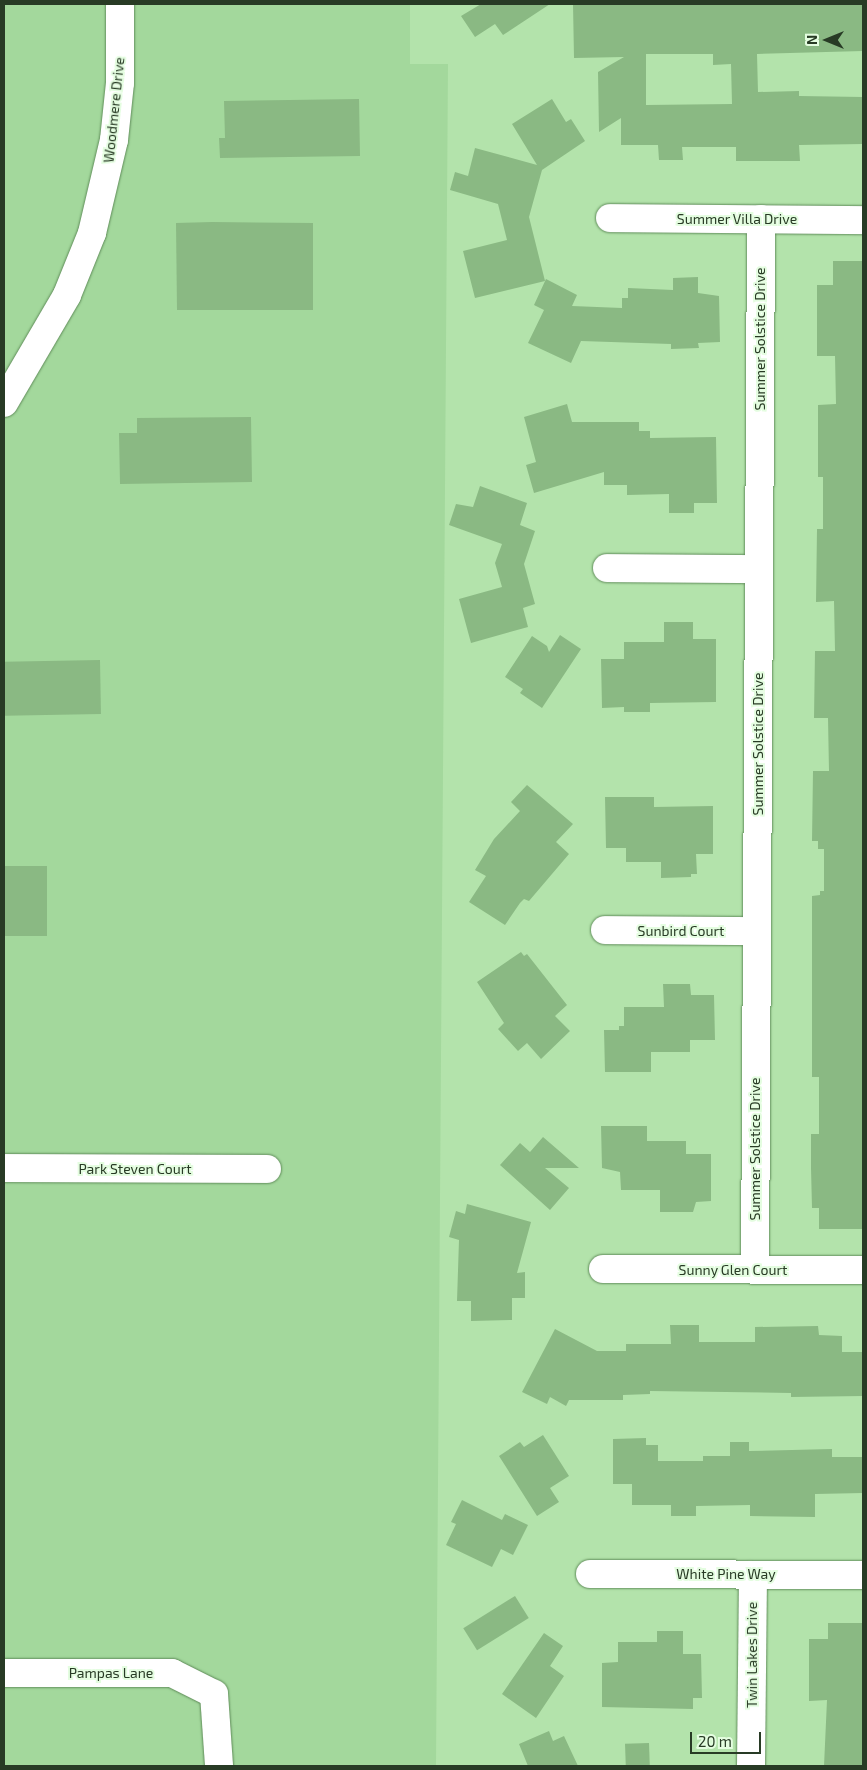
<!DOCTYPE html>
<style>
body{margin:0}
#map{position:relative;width:867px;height:1770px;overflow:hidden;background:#b3e3ab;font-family:"Exo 2",sans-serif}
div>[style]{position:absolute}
.built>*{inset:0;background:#a3d89c}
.building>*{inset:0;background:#8ab983;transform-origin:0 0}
.roads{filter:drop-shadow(0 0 1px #5f8c59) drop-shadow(0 0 1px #5f8c59)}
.minor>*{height:28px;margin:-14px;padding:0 14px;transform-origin:14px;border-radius:14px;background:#fff}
span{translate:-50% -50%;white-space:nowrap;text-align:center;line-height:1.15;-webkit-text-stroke:4px #e4fde0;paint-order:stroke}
.street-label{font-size:14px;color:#283b25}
.frame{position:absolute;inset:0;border:5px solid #283b25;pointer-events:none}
.north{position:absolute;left:802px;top:15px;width:50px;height:50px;-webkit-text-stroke:4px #e4fde0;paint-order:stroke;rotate:270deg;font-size:14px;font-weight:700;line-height:20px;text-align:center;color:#283b25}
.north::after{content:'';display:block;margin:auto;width:18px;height:22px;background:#283b25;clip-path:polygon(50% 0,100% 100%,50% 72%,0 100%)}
.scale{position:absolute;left:690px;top:1732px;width:71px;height:22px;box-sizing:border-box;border:2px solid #283b25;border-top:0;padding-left:6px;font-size:15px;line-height:18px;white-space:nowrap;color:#283b25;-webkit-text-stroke:4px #e4fde0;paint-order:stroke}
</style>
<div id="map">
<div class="built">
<i style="clip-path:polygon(4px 4px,410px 4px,410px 64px,448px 64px,436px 1766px,4px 1766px)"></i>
</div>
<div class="building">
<i style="clip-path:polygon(481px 4px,550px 4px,503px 35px,495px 24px,475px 37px,461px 16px)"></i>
<i style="clip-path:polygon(evenodd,573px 4px,863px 4px,863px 51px,757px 54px,758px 92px,799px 91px,799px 96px,863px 97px,863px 144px,799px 145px,800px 161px,736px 161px,736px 147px,682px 147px,683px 160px,659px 160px,658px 145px,621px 145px,621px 118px,599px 132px,598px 72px,624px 57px,574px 58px,573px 4px,646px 54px,713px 54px,713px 65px,731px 64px,732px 104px,646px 105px,646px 54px)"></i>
<i style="clip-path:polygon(359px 99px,360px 156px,220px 158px,219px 138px,225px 138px,224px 101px)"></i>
<i style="clip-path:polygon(552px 99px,566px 122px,571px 119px,585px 141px,542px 170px,529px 217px,545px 281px,475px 298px,463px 251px,507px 240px,498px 204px,450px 190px,455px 172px,468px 176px,475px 148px,537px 165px,512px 124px)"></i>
<i style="clip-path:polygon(212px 222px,313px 223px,313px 310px,177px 310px,176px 223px)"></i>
<i style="clip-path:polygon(833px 261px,863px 261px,863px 1229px,819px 1229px,819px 1208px,812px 1208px,811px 1168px,811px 1134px,819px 1134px,819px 1077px,812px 1077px,812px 896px,820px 895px,820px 891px,824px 891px,824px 849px,818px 849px,818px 841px,812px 841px,813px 771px,829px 771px,828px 718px,814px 718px,815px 651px,835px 651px,834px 601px,816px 602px,817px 529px,823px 529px,823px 477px,818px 477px,818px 405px,836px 404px,835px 356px,817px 356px,817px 285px,833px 285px)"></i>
<i style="clip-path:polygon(698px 277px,698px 293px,719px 296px,720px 342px,698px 343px,699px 348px,671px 349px,671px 344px,581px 341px,571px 363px,528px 343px,544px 310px,534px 305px,546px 279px,577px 295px,572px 306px,622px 308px,622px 298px,628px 298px,628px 288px,673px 290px,673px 278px)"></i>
<i style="clip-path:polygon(567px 404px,572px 422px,639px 422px,639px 431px,650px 431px,650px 438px,716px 437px,717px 503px,694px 503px,694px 513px,669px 513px,669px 494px,627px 495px,627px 485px,604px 485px,604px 472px,534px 493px,526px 465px,536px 462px,524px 417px)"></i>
<i style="clip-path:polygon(251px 417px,252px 482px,120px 484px,119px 433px,137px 433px,137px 418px)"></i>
<i style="clip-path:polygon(480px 486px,527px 503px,520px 525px,535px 531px,524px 564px,535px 604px,523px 608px,528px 627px,471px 643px,459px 599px,502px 587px,495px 563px,502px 544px,449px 525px,456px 504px,473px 507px)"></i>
<i style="clip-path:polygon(664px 622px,693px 622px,693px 639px,716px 639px,716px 702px,650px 703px,650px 712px,624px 712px,624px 707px,602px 708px,601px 659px,624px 659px,624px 642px,664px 642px)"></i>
<i style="clip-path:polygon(560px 635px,581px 649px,542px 708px,520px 693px,523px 689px,505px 677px,532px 636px,547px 646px,549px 652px)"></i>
<i style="left:100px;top:660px;width:54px;height:96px;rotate:89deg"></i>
<i style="clip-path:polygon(527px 785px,573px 824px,556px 842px,569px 854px,529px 901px,524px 899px,520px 903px,505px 925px,469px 902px,486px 876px,475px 870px,494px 839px,520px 811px,511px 802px)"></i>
<i style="clip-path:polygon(605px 797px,654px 797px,654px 807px,713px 806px,713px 854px,696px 854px,697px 874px,691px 874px,691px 877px,661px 878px,661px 862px,626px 862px,626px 848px,606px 848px)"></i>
<i style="left:4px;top:866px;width:43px;height:70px"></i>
<i style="clip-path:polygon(521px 952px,524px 956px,527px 954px,567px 1005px,555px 1016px,570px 1031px,541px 1059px,527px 1043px,518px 1051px,498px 1029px,504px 1023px,477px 982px)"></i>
<i style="clip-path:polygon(663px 984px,690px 984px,691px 995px,714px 995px,715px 1040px,690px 1040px,690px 1052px,651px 1052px,651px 1072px,605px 1072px,604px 1030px,619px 1030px,619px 1026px,624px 1026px,624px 1007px,664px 1007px)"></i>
<i style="clip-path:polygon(601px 1126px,647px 1126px,647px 1141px,686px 1141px,686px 1154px,711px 1154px,711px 1201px,696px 1202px,693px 1212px,660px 1212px,660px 1190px,621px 1190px,620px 1172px,602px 1168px)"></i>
<i style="clip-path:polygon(543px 1137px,579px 1168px,545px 1168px,569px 1188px,550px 1210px,500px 1165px,520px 1143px,530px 1152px)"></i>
<i style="clip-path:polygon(467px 1204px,531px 1222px,517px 1273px,525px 1272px,525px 1298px,512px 1298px,512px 1320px,471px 1321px,471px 1301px,457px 1301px,459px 1240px,449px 1237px,456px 1211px,465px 1214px)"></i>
<i style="clip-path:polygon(670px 1325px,699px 1325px,699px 1342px,755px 1342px,755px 1327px,818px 1326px,819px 1335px,842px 1336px,842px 1352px,863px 1352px,863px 1396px,791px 1397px,791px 1393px,650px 1391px,650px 1394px,623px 1395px,623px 1400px,569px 1400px,566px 1406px,550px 1397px,547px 1404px,522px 1392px,555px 1329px,597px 1351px,626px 1351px,626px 1344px,671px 1344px)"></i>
<i style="clip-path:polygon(543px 1435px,569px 1476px,550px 1488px,559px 1502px,537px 1516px,499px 1456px,520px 1442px,524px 1447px)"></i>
<i style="clip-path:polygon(646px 1438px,646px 1445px,658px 1445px,658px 1461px,703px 1461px,703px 1456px,730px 1456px,730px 1442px,749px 1442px,749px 1451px,832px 1449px,832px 1457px,863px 1457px,863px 1493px,815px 1494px,815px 1517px,750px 1516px,750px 1505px,696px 1506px,696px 1516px,671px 1516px,671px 1505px,632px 1505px,632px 1484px,613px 1484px,613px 1439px)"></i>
<i style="clip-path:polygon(462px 1500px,502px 1520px,505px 1514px,528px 1525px,513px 1555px,501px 1549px,492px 1567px,446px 1545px,456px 1524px,451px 1522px)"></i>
<i style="left:515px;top:1596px;width:26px;height:61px;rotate:58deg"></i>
<i style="clip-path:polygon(828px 1623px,863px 1623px,863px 1766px,824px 1766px,827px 1700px,809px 1701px,809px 1639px,828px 1639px)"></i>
<i style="clip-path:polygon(657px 1631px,683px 1631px,683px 1654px,701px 1654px,702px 1698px,693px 1698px,693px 1709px,602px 1707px,602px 1663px,618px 1662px,618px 1642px,657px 1642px)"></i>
<i style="clip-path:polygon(544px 1633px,563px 1646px,550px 1666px,564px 1676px,536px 1718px,502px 1694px)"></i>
<i style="clip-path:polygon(549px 1731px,553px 1741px,564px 1736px,578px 1766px,528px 1766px,519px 1744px)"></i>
<i style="left:649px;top:1743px;width:23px;height:24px;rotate:88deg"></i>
</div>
<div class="roads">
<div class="minor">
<i style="left:610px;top:218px;width:253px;rotate:0.5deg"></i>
<i style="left:4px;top:403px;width:125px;rotate:-59.7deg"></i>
<i style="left:67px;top:295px;width:67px;rotate:-68deg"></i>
<i style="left:92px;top:233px;width:96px;rotate:-76.7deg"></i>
<i style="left:114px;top:140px;width:57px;rotate:-84deg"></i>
<i style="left:120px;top:83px;width:79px;rotate:-90deg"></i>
<i style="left:607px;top:568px;width:152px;rotate:0.4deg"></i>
<i style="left:605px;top:930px;width:152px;rotate:0.4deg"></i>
<i style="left:4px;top:1168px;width:263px;rotate:0.2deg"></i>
<i style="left:603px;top:1269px;width:260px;rotate:0.2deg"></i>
<i style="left:755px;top:1270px;width:1051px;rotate:-89.67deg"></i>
<i style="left:590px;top:1574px;width:273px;rotate:0.2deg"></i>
<i style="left:4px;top:1673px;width:168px"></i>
<i style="left:172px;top:1673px;width:47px;rotate:26.6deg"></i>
<i style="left:214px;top:1694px;width:72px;rotate:86deg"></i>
<i style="left:751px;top:1766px;width:191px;rotate:-89.4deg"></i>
</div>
</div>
<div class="street-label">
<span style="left:114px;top:110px;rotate:-84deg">Woodmere Drive</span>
<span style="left:737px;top:219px">Summer Villa Drive</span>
<span style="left:760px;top:339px;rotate:-90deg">Summer Solstice Drive</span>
<span style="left:758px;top:744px;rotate:-90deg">Summer Solstice Drive</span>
<span style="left:681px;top:931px">Sunbird Court</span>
<span style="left:755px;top:1149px;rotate:-90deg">Summer Solstice Drive</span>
<span style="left:135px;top:1169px">Park Steven Court</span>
<span style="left:733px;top:1270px">Sunny Glen Court</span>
<span style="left:726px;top:1574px">White Pine Way</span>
<span style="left:752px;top:1655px;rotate:-90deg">Twin Lakes Drive</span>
<span style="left:111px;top:1673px">Pampas Lane</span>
</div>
<div class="frame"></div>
<div class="north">N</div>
<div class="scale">20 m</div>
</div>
